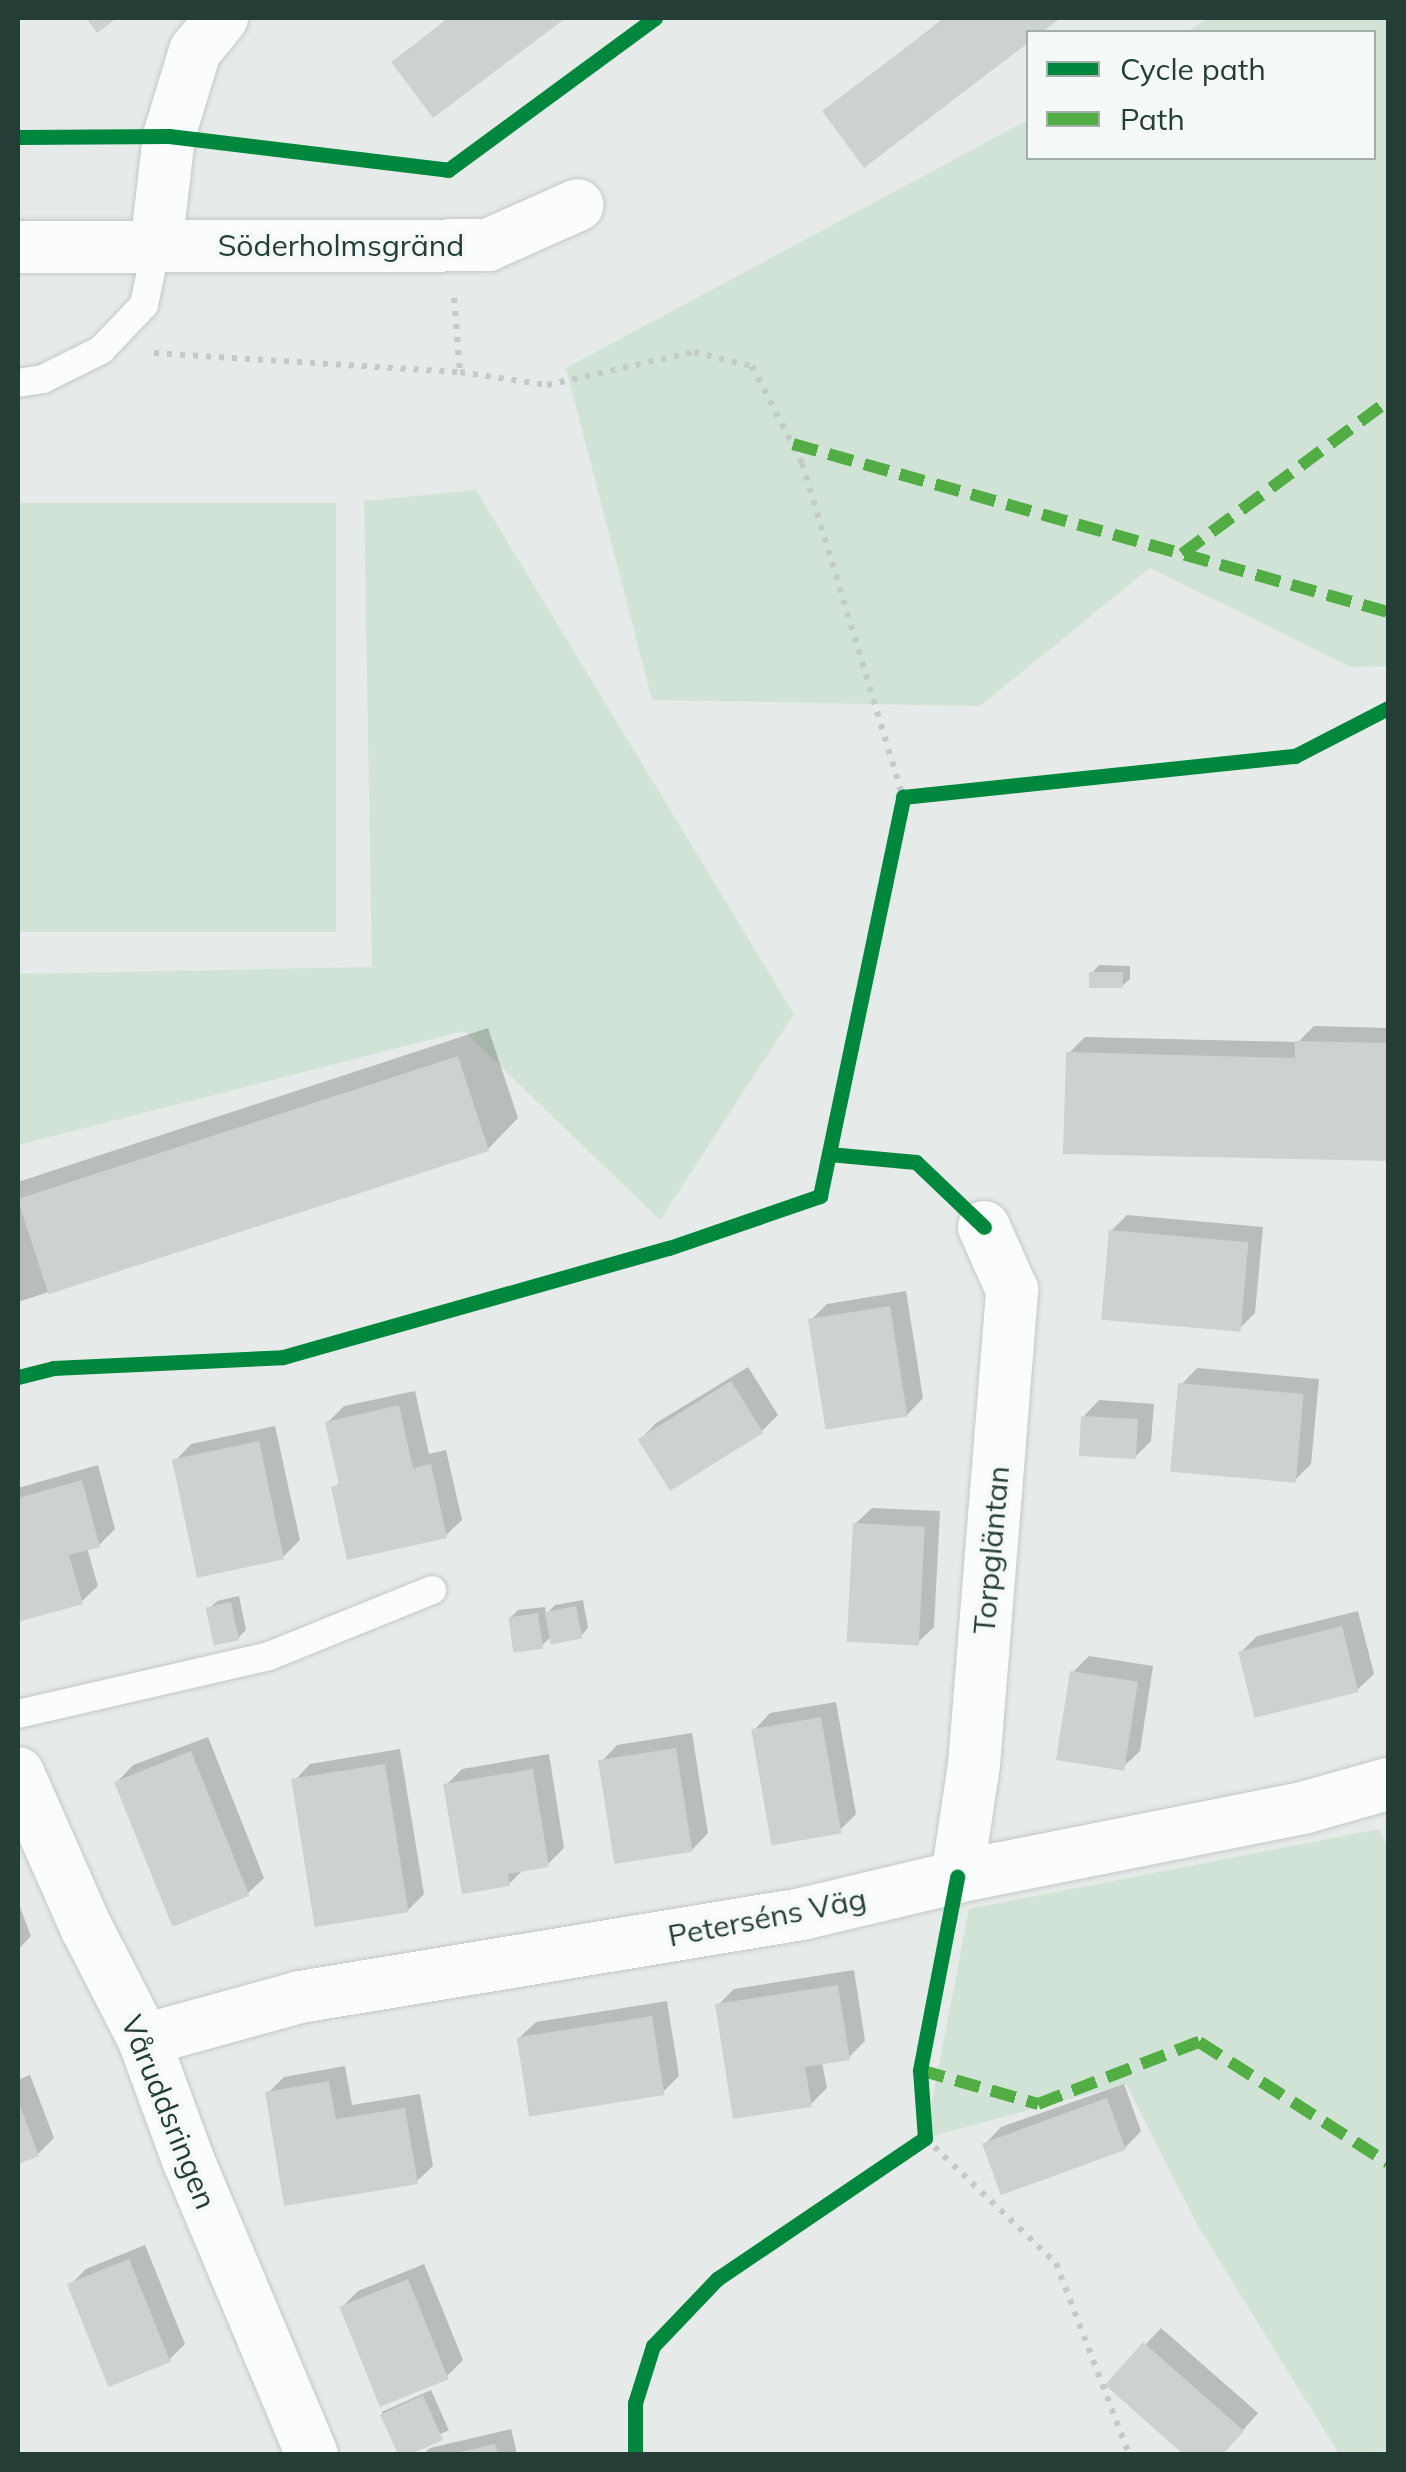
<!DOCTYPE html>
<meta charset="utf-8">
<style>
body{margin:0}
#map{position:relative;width:1406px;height:2472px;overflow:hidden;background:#e6ebe9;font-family:Mulish,sans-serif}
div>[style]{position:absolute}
.green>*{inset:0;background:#d1e3d6;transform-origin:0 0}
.shadow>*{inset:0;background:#0003;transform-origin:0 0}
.building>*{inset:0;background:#cdd2d0;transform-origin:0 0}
.path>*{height:6px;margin-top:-3px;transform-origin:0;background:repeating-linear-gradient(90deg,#c2cbc7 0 5px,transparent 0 13px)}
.roads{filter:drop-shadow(0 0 2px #c3c8c6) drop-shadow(0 0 2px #c3c8c6)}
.lane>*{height:28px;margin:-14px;padding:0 14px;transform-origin:14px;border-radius:14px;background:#fbfcfc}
.street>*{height:52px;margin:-26px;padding:0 26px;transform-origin:26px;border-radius:26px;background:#fbfcfc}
.quiet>*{height:12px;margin-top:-6px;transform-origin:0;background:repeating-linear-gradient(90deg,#53ad45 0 25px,transparent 0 37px)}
.cycleway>*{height:15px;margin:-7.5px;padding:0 7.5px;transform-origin:7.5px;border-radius:7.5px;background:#00873e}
span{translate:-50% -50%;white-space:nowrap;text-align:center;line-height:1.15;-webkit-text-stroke:8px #f5f9f7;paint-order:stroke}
.street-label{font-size:30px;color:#253d37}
.frame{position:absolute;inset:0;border:20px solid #253d37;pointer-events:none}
.legend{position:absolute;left:1026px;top:30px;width:350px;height:130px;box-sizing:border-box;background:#f5f9f7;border:2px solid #a2aeaa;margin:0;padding:12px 18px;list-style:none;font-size:30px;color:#253d37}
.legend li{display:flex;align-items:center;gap:20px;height:50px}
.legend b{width:50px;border:2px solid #a2aeaa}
</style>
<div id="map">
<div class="green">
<i style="clip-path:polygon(1209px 18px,1388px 18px,1388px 666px,1351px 667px,1150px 568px,980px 706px,652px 700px,566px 368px,1028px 120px,1028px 158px,1374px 158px,1374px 32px,1186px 32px)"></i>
<i style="clip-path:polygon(476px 490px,794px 1014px,660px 1220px,464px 1031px,18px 1145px,18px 974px,372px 967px,364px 501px)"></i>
<i style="left:18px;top:503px;width:318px;height:429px"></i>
<i style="clip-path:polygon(1379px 1829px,1388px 1848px,1388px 2451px,1339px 2454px,1198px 2226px,1126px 2084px,925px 2138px,969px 1909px)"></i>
</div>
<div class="shadow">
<i style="clip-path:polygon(448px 18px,562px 18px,434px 115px,394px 62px)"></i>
<i style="clip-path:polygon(944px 18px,1058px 18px,1038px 32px,1028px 32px,1028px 40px,865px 164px,825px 112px)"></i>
<i style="clip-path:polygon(1099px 965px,1130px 966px,1130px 979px,1122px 986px,1092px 973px)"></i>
<i style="clip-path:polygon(1314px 1026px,1388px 1028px,1386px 1159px,1069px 1053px,1085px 1037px,1298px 1042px)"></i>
<i style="clip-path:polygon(488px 1028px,518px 1118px,488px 1149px,18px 1302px,18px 1182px)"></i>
<i style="clip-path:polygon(1127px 1215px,1263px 1227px,1255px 1313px,1239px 1329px,1111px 1231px)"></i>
<i style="clip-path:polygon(906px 1291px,923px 1398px,907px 1415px,811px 1320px,827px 1304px)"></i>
<i style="clip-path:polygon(748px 1367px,778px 1415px,762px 1431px,670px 1488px,640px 1440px,656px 1423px)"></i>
<i style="clip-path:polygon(1197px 1368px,1319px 1379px,1311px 1464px,1295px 1480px,1181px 1385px)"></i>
<i style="clip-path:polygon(415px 1391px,429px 1454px,446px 1450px,462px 1520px,445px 1536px,334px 1488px,341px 1481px,328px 1422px,344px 1406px)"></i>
<i style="clip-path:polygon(1099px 1400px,1154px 1404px,1151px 1441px,1135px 1457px,1083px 1417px)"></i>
<i style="clip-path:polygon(275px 1426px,300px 1540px,283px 1557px,175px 1461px,191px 1444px)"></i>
<i style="clip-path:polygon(98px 1465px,115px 1529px,99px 1545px,87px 1548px,98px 1586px,81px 1602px,18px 1619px,18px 1488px)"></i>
<i style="clip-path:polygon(872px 1508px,940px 1511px,934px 1627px,917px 1643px,855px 1524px)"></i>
<i style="clip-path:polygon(239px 1596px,246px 1630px,238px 1638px,209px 1609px,217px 1601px)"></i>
<i style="clip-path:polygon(583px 1600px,588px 1628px,581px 1636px,552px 1636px,541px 1646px,510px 1618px,518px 1610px,545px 1607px,546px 1614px,555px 1605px)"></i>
<i style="clip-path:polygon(1358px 1611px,1374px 1674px,1357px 1690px,1241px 1652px,1257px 1636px)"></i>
<i style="clip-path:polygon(1089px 1656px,1153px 1666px,1140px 1751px,1123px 1767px,1073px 1672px)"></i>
<i style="clip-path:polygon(836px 1702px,856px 1814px,840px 1830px,754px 1730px,770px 1713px)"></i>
<i style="clip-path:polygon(692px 1733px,708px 1833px,692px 1850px,601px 1762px,617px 1745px)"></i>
<i style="clip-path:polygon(208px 1737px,264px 1878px,247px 1894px,117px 1782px,133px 1765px)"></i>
<i style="clip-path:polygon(400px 1749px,424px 1894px,408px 1910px,294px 1781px,310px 1764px)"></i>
<i style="clip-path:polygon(549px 1754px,564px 1848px,548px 1864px,524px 1869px,509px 1884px,446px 1785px,462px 1769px)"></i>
<i style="clip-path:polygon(18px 1902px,31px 1936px,18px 1950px)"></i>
<i style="clip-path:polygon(854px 1970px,865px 2041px,849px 2057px,822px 2062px,827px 2088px,810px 2105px,718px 2005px,734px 1989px)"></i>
<i style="clip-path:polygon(667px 2001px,679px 2076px,663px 2092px,519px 2038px,536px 2022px)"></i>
<i style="clip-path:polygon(345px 2066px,352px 2105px,420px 2094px,433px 2166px,416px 2182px,268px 2093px,284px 2077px)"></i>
<i style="clip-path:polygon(18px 2073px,20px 2079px,30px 2075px,54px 2138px,38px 2154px,18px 2162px)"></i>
<i style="clip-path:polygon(1124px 2084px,1141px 2131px,1125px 2148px,985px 2144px,1001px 2127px)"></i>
<i style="clip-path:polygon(145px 2245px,185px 2344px,169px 2360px,70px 2285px,86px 2269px)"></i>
<i style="clip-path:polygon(424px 2264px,463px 2360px,447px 2376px,381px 2404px,342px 2307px,358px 2291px)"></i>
<i style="clip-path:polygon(1161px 2328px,1258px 2413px,1222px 2454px,1187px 2454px,1108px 2385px)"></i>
<i style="left:431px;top:2390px;width:44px;height:54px;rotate:66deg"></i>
<i style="clip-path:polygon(511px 2429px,517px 2454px,423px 2454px,430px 2448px)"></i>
</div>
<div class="building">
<i style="clip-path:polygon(86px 18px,117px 18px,97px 33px)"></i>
<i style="clip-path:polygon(449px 18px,566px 18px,433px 118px,391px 62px)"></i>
<i style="clip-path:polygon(945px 18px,1061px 18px,1042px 32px,1028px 32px,1028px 43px,864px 168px,822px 111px)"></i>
<i style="left:1089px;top:972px;width:34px;height:16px"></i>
<i style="clip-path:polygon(1295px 1041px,1388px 1043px,1387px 1161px,1063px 1154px,1066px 1052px,1295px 1058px)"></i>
<i style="left:458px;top:1056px;width:100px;height:463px;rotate:72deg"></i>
<i style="left:1109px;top:1230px;width:140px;height:90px;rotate:5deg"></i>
<i style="left:890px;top:1306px;width:112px;height:83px;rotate:81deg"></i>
<i style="left:731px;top:1381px;width:61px;height:110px;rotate:58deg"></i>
<i style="left:1178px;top:1383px;width:126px;height:89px;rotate:5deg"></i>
<i style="clip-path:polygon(399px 1405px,413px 1468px,431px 1464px,447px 1538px,347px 1560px,331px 1487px,339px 1485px,325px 1422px)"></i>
<i style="left:1081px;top:1416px;width:57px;height:40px;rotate:3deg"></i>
<i style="left:259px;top:1441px;width:121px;height:89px;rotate:78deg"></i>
<i style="clip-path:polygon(82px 1480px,100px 1547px,69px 1555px,83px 1604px,18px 1622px,18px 1498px)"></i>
<i style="left:853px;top:1523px;width:72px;height:119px;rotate:3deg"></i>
<i style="left:231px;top:1602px;width:39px;height:26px;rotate:78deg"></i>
<i style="left:576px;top:1606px;width:33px;height:32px;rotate:79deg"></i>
<i style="left:538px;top:1613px;width:36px;height:30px;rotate:82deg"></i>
<i style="left:1342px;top:1626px;width:68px;height:107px;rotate:76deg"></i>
<i style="left:1070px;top:1671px;width:69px;height:90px;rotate:9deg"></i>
<i style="left:821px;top:1717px;width:118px;height:71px;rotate:80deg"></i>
<i style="left:676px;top:1748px;width:105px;height:79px;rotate:81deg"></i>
<i style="left:191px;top:1751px;width:156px;height:83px;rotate:68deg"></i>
<i style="left:385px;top:1764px;width:150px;height:95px;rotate:81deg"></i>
<i style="clip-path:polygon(533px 1769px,549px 1867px,508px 1874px,510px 1886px,462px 1894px,443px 1784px)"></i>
<i style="clip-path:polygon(838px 1985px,850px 2060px,805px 2067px,812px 2107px,733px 2119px,715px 2004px)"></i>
<i style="left:652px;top:2016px;width:80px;height:137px;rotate:81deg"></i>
<i style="clip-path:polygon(329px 2081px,336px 2119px,405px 2108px,418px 2184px,284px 2206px,265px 2092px)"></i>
<i style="left:1107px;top:2098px;width:55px;height:133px;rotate:70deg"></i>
<i style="clip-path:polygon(18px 2100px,39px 2156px,18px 2164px)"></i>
<i style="left:129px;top:2259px;width:111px;height:67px;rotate:68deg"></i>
<i style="left:408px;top:2279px;width:108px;height:74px;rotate:68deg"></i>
<i style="clip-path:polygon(1143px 2342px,1244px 2431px,1223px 2454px,1183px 2454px,1105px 2385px)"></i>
<i style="clip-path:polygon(423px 2395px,443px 2440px,411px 2454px,398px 2454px,380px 2415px)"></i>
<i style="clip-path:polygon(495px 2444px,498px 2454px,455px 2454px,455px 2453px)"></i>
</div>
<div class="path">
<i style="left:454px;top:298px;width:74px;rotate:85.4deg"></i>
<i style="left:154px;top:353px;width:307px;rotate:3.6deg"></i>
<i style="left:460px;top:372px;width:88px;rotate:8.5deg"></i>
<i style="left:547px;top:385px;width:151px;rotate:-12.7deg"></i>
<i style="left:694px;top:352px;width:60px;rotate:13.6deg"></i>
<i style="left:752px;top:366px;width:109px;rotate:62.7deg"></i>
<i style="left:802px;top:463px;width:349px;rotate:73.2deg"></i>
<i style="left:925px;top:2138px;width:181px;rotate:43.7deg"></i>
<i style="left:1056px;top:2263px;width:204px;rotate:69.1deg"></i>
</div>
<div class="roads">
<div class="lane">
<i style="left:18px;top:383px;width:25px;rotate:-9deg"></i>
<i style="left:43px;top:379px;width:65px;rotate:-26.6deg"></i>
<i style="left:101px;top:350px;width:62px;rotate:-46.3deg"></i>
<i style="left:144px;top:305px;width:59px;rotate:-78.3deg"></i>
<i style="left:18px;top:1714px;width:258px;rotate:-13deg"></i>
<i style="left:269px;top:1656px;width:176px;rotate:-22deg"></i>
</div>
<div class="street">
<i style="left:18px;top:247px;width:470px;rotate:-0.2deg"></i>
<i style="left:488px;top:245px;width:98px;rotate:-24deg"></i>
<i style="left:156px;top:247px;width:112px;rotate:-83.3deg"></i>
<i style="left:169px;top:136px;width:89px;rotate:-73deg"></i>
<i style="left:195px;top:51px;width:43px;rotate:-50.7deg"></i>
<i style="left:18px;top:1773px;width:168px;rotate:66.2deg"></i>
<i style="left:86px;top:1927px;width:127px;rotate:62.8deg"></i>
<i style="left:144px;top:2040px;width:130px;rotate:69.8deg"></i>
<i style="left:189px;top:2162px;width:317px;rotate:67.2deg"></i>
<i style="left:957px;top:1877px;width:113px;rotate:-81.4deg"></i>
<i style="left:974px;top:1765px;width:477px;rotate:-85.4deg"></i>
<i style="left:1012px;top:1290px;width:69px;rotate:-114deg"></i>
<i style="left:144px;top:2040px;width:162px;rotate:-15.4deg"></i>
<i style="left:300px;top:1997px;width:509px;rotate:-9.39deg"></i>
<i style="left:802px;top:1914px;width:159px;rotate:-13.4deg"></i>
<i style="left:957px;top:1877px;width:356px;rotate:-11.3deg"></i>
<i style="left:1306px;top:1807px;width:85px;rotate:-15.7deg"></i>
</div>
</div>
<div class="quiet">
<i style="left:793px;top:444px;width:618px;rotate:15.77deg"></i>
<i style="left:1182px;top:554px;width:257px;rotate:-36.6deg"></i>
<i style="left:920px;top:2070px;width:123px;rotate:16.1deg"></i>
<i style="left:1038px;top:2104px;width:173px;rotate:-21.1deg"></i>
<i style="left:1199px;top:2042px;width:224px;rotate:32.6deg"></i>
</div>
<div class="cycleway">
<i style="left:18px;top:137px;width:151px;rotate:-0.4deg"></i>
<i style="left:169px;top:136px;width:281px;rotate:6.9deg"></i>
<i style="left:448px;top:170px;width:257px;rotate:-36.3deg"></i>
<i style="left:829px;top:1154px;width:87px;rotate:5.3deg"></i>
<i style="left:916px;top:1162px;width:94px;rotate:43.7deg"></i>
<i style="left:18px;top:1377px;width:36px;rotate:-14deg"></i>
<i style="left:53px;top:1368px;width:230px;rotate:-2.7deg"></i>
<i style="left:283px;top:1357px;width:401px;rotate:-15.8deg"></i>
<i style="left:669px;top:1248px;width:160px;rotate:-19deg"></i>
<i style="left:820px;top:1196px;width:408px;rotate:-78.2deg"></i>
<i style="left:903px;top:797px;width:394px;rotate:-6deg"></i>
<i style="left:1295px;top:756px;width:105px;rotate:-27.3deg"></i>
<i style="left:635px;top:2454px;width:51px;rotate:-90deg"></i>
<i style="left:635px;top:2403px;width:60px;rotate:-72.5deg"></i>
<i style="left:653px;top:2346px;width:93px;rotate:-46.3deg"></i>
<i style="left:717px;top:2279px;width:251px;rotate:-34.1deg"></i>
<i style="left:925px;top:2138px;width:68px;rotate:-94.2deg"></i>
<i style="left:920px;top:2070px;width:197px;rotate:-79.1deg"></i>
</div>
<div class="street-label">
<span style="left:341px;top:245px">Söderholmsgränd</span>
<span style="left:991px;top:1550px;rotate:-85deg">Torpgläntan</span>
<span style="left:767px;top:1917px;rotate:-11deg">Peterséns Väg</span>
<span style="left:169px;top:2112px;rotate:68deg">Våruddsringen</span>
</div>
<div class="frame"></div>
<ul class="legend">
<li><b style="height:12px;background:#00873e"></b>Cycle path</li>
<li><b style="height:12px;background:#53ad45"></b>Path</li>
</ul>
</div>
